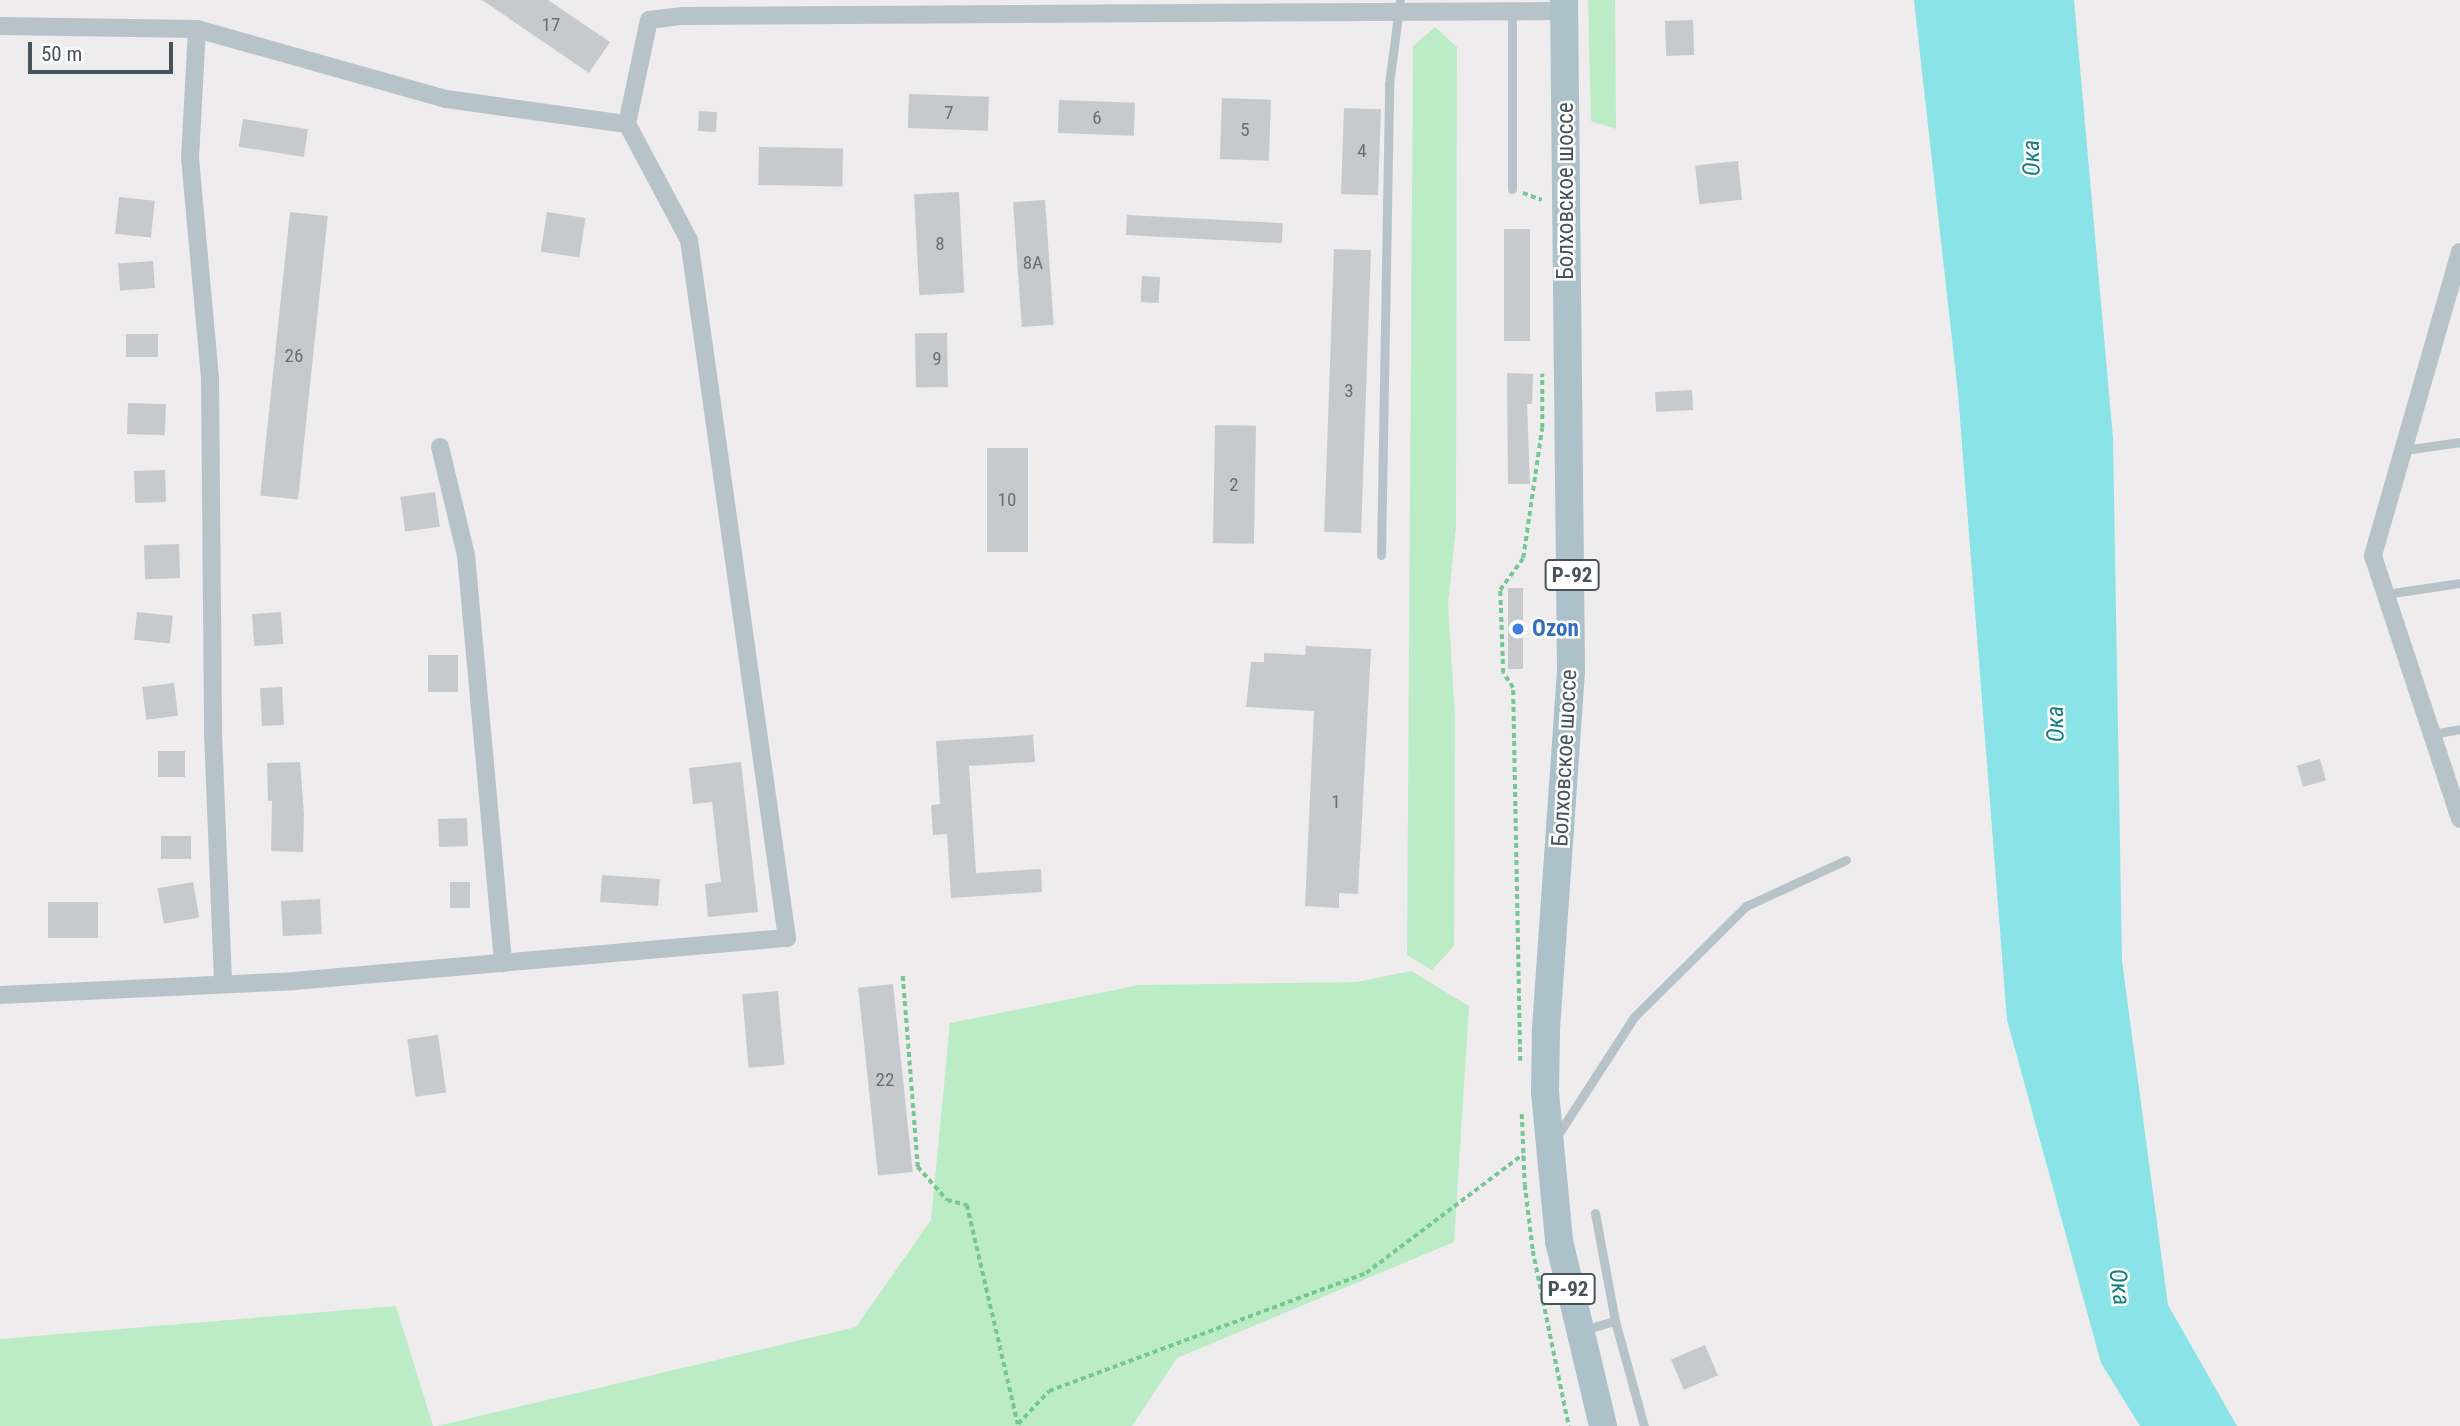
<!DOCTYPE html>
<meta charset="utf-8">
<style>
body{margin:0}
#map{position:relative;width:2460px;height:1426px;overflow:hidden;background:#efeced;font-family:"Roboto Condensed",sans-serif}
div>[style]{position:absolute}
.green>*{inset:0;background:#bcecc6}
.water>*{inset:0;background:#8ae3e7}
.building>*{inset:0;background:#c6cace;transform-origin:0 0}
.path>*{height:3.5px;margin-top:-1.75px;transform-origin:0;background:repeating-linear-gradient(90deg,#75c892 0 5px,transparent 0 8.5px)}
.lane>*{height:9px;margin:-4.5px;padding:0 4.5px;transform-origin:4.5px;border-radius:4.5px;background:#b8c3c9}
.street>*{height:18px;margin:-9px;padding:0 9px;transform-origin:9px;border-radius:9px;background:#b8c3c9}
.primary>*{height:28px;margin:-14px;padding:0 14px;transform-origin:14px;border-radius:14px;background:#adc1cb}
.dots>*{width:19px;height:19px;translate:-50% -50%;box-sizing:border-box;border:4px solid #fff;border-radius:50%}
span{translate:-50% -50%;white-space:nowrap;text-align:center;line-height:1.15;-webkit-text-stroke:5px #fff;paint-order:stroke}
.number-label{font-size:19px;color:#667176}
.number-label span{-webkit-text-stroke-width:0}
.shield-label span{padding:2px 5px;background:#fff;border:2px solid;border-radius:5px;-webkit-text-stroke-width:0}
.shield-label{font-size:21px;color:#465359;font-weight:700}
.street-label{font-size:23px;color:#465359}
.shop-label{font-size:23px;color:#366cbe;font-weight:700}
.left{translate:0 -50%;text-align:left}
.water-label{font-size:24px;color:#127d83;font-style:italic}
.scale{position:absolute;left:28px;top:42px;width:145px;height:32px;box-sizing:border-box;border:4px solid #465359;border-top:0;padding-left:9px;font-size:21px;line-height:24px;white-space:nowrap;color:#465359;-webkit-text-stroke:5px #fff;paint-order:stroke}
</style>
<div id="map">
<div class="green">
<i style="clip-path:polygon(1588px 0,1615px 0,1616px 129px,1591px 121px)"></i>
<i style="clip-path:polygon(1435px 27px,1457px 47px,1456px 527px,1448px 604px,1455px 717px,1454px 946px,1432px 970px,1407px 955px,1413px 46px)"></i>
<i style="clip-path:polygon(1411px 971px,1469px 1006px,1454px 1242px,1177px 1358px,1132px 1426px,437px 1426px,856px 1327px,931px 1220px,950px 1023px,1139px 985px,1356px 982px)"></i>
<i style="clip-path:polygon(396px 1306px,433px 1426px,0 1426px,0 1339px)"></i>
</div>
<div class="water">
<i style="clip-path:polygon(1914px 0,2074px 0,2113px 438px,2122px 961px,2168px 1305px,2237px 1426px,2140px 1426px,2101px 1363px,2007px 1020px,1958px 393px)"></i>
</div>
<div class="building">
<i style="clip-path:polygon(482px 0,548px 0,610px 42px,589px 73px)"></i>
<i style="left:1693px;top:20px;width:35px;height:28px;rotate:88deg"></i>
<i style="left:909px;top:94px;width:80px;height:34px;rotate:2deg"></i>
<i style="left:1222px;top:98px;width:49px;height:61px;rotate:2deg"></i>
<i style="left:1059px;top:100px;width:76px;height:33px;rotate:2deg"></i>
<i style="left:1344px;top:108px;width:37px;height:86px;rotate:2deg"></i>
<i style="left:699px;top:111px;width:18px;height:20px;rotate:3deg"></i>
<i style="left:243px;top:119px;width:66px;height:28px;rotate:9deg"></i>
<i style="left:759px;top:147px;width:84px;height:38px;rotate:1deg"></i>
<i style="left:1738px;top:161px;width:39px;height:43px;rotate:84deg"></i>
<i style="left:959px;top:192px;width:101px;height:45px;rotate:87deg"></i>
<i style="left:119px;top:197px;width:36px;height:37px;rotate:6deg"></i>
<i style="left:1045px;top:200px;width:125px;height:32px;rotate:86deg"></i>
<i style="left:290px;top:212px;width:38px;height:285px;rotate:6deg"></i>
<i style="left:547px;top:212px;width:39px;height:40px;rotate:9deg"></i>
<i style="left:1127px;top:215px;width:156px;height:20px;rotate:3deg"></i>
<i style="left:1504px;top:229px;width:26px;height:112px"></i>
<i style="left:1334px;top:249px;width:37px;height:283px;rotate:2deg"></i>
<i style="left:153px;top:261px;width:27px;height:35px;rotate:86deg"></i>
<i style="left:1142px;top:276px;width:18px;height:26px;rotate:3deg"></i>
<i style="left:947px;top:333px;width:54px;height:32px;rotate:89deg"></i>
<i style="left:126px;top:334px;width:32px;height:23px"></i>
<i style="clip-path:polygon(1507px 373px,1533px 374px,1532px 404px,1527px 404px,1530px 484px,1508px 484px)"></i>
<i style="left:1692px;top:390px;width:20px;height:37px;rotate:87deg"></i>
<i style="left:128px;top:403px;width:38px;height:31px;rotate:2deg"></i>
<i style="left:1215px;top:425px;width:41px;height:118px;rotate:1deg"></i>
<i style="left:987px;top:448px;width:41px;height:104px"></i>
<i style="left:165px;top:470px;width:32px;height:31px;rotate:88deg"></i>
<i style="left:435px;top:492px;width:35px;height:35px;rotate:82deg"></i>
<i style="left:179px;top:544px;width:34px;height:35px;rotate:88deg"></i>
<i style="left:1508px;top:588px;width:15px;height:81px"></i>
<i style="left:137px;top:612px;width:36px;height:28px;rotate:6deg"></i>
<i style="left:281px;top:612px;width:32px;height:29px;rotate:86deg"></i>
<i style="clip-path:polygon(1306px 646px,1371px 649px,1358px 894px,1339px 893px,1339px 908px,1305px 906px,1314px 711px,1246px 707px,1251px 662px,1264px 662px,1264px 653px,1305px 655px)"></i>
<i style="left:428px;top:655px;width:30px;height:37px"></i>
<i style="left:174px;top:683px;width:33px;height:32px;rotate:83deg"></i>
<i style="left:282px;top:687px;width:38px;height:22px;rotate:87deg"></i>
<i style="clip-path:polygon(1033px 735px,1035px 762px,969px 766px,976px 873px,1041px 869px,1042px 892px,951px 898px,947px 834px,933px 835px,931px 805px,940px 804px,936px 741px)"></i>
<i style="left:158px;top:751px;width:27px;height:26px"></i>
<i style="left:2320px;top:759px;width:22px;height:24px;rotate:74deg"></i>
<i style="clip-path:polygon(300px 762px,304px 814px,303px 852px,271px 851px,272px 801px,268px 801px,267px 763px)"></i>
<i style="clip-path:polygon(741px 762px,758px 912px,708px 917px,705px 884px,721px 882px,712px 802px,693px 804px,689px 768px)"></i>
<i style="left:467px;top:818px;width:28px;height:29px;rotate:88deg"></i>
<i style="left:161px;top:836px;width:30px;height:23px"></i>
<i style="left:602px;top:875px;width:58px;height:27px;rotate:4deg"></i>
<i style="left:193px;top:882px;width:36px;height:36px;rotate:80deg"></i>
<i style="left:450px;top:882px;width:20px;height:26px"></i>
<i style="left:320px;top:899px;width:35px;height:39px;rotate:87deg"></i>
<i style="left:48px;top:902px;width:50px;height:36px"></i>
<i style="left:893px;top:984px;width:189px;height:35px;rotate:84deg"></i>
<i style="left:778px;top:991px;width:74px;height:36px;rotate:85deg"></i>
<i style="left:438px;top:1035px;width:58px;height:31px;rotate:82deg"></i>
<i style="left:1705px;top:1345px;width:33px;height:37px;rotate:67deg"></i>
</div>
<div class="path">
<i style="left:1523px;top:193px;width:20px;rotate:20deg"></i>
<i style="left:903px;top:976px;width:192px;rotate:85.5deg"></i>
<i style="left:918px;top:1167px;width:44px;rotate:48.7deg"></i>
<i style="left:947px;top:1200px;width:21px;rotate:14deg"></i>
<i style="left:967px;top:1205px;width:225px;rotate:76.9deg"></i>
<i style="left:1520px;top:1061px;width:373px;rotate:-91.1deg"></i>
<i style="left:1513px;top:688px;width:18px;rotate:-124deg"></i>
<i style="left:1503px;top:673px;width:83px;rotate:-92.1deg"></i>
<i style="left:1500px;top:590px;width:39px;rotate:-54deg"></i>
<i style="left:1523px;top:558px;width:131px;rotate:-81.7deg"></i>
<i style="left:1542px;top:428px;width:54px;rotate:-90deg"></i>
<i style="left:1522px;top:1114px;width:71px;rotate:87.6deg"></i>
<i style="left:1525px;top:1185px;width:66px;rotate:83.1deg"></i>
<i style="left:1533px;top:1251px;width:179px;rotate:78.4deg"></i>
<i style="left:1018px;top:1424px;width:45px;rotate:-46.8deg"></i>
<i style="left:1049px;top:1391px;width:338px;rotate:-20.4deg"></i>
<i style="left:1366px;top:1273px;width:196px;rotate:-37.1deg"></i>
</div>
<div class="lane">
<i style="left:1512px;top:11px;width:178px;rotate:90deg"></i>
<i style="left:2404px;top:450px;width:57px;rotate:-8.1deg"></i>
<i style="left:1381px;top:555px;width:471px;rotate:-89deg"></i>
<i style="left:1389px;top:84px;width:85px;rotate:-82.5deg"></i>
<i style="left:2386px;top:594px;width:75px;rotate:-8.5deg"></i>
<i style="left:2432px;top:734px;width:28px;rotate:-10deg"></i>
<i style="left:1557px;top:1136px;width:142px;rotate:-57.1deg"></i>
<i style="left:1634px;top:1017px;width:158px;rotate:-44.7deg"></i>
<i style="left:1746px;top:906px;width:110px;rotate:-24.7deg"></i>
<i style="left:1595px;top:1213px;width:110px;rotate:79.5deg"></i>
<i style="left:1615px;top:1321px;width:109px;rotate:74.6deg"></i>
<i style="left:1583px;top:1330px;width:33px;rotate:-16deg"></i>
</div>
<div class="street">
<i style="left:0;top:26px;width:197px;rotate:0.9deg"></i>
<i style="left:197px;top:29px;width:259px;rotate:15.7deg"></i>
<i style="left:446px;top:99px;width:183px;rotate:7.9deg"></i>
<i style="left:197px;top:29px;width:129px;rotate:93.1deg"></i>
<i style="left:190px;top:158px;width:221px;rotate:84.8deg"></i>
<i style="left:210px;top:378px;width:355px;rotate:89.5deg"></i>
<i style="left:213px;top:733px;width:251px;rotate:87.7deg"></i>
<i style="left:2460px;top:252px;width:316px;rotate:106deg"></i>
<i style="left:2373px;top:556px;width:277px;rotate:71.7deg"></i>
<i style="left:440px;top:447px;width:111px;rotate:76.5deg"></i>
<i style="left:466px;top:555px;width:410px;rotate:84.8deg"></i>
<i style="left:0;top:995px;width:294px;rotate:-2.7deg"></i>
<i style="left:294px;top:981px;width:495px;rotate:-5deg"></i>
<i style="left:787px;top:938px;width:705px;rotate:-97.99deg"></i>
<i style="left:689px;top:240px;width:132px;rotate:-118.1deg"></i>
<i style="left:627px;top:124px;width:106px;rotate:-78.1deg"></i>
<i style="left:649px;top:20px;width:34px;rotate:-7deg"></i>
<i style="left:683px;top:16px;width:881px;rotate:-0.33deg"></i>
</div>
<div class="primary">
<i style="left:1564px;top:0;width:671px;rotate:89.4deg"></i>
<i style="left:1571px;top:671px;width:363px;rotate:94deg"></i>
<i style="left:1546px;top:1033px;width:59px;rotate:91deg"></i>
<i style="left:1545px;top:1092px;width:150px;rotate:84.6deg"></i>
<i style="left:1559px;top:1241px;width:190px;rotate:76.6deg"></i>
</div>
<div class="dots">
<i style="left:1518px;top:629px;background:#3f7fe0"></i>
</div>
<div class="number-label">
<span style="left:551px;top:25px">17</span>
<span style="left:949px;top:113px">7</span>
<span style="left:1097px;top:118px">6</span>
<span style="left:1245px;top:130px">5</span>
<span style="left:1362px;top:151px">4</span>
<span style="left:940px;top:244px">8</span>
<span style="left:1033px;top:263px">8А</span>
<span style="left:294px;top:356px">26</span>
<span style="left:937px;top:359px">9</span>
<span style="left:1349px;top:391px">3</span>
<span style="left:1234px;top:485px">2</span>
<span style="left:1007px;top:500px">10</span>
<span style="left:1336px;top:802px">1</span>
<span style="left:885px;top:1080px">22</span>
</div>
<div class="shield-label">
<span style="left:1572px;top:575px">Р-92</span>
<span style="left:1568px;top:1289px">Р-92</span>
</div>
<div class="street-label">
<span style="left:1566px;top:191px;rotate:-90deg">Болховское шоссе</span>
<span style="left:1565px;top:758px;rotate:-87deg">Болховское шоссе</span>
</div>
<div class="shop-label">
<span class="left" style="left:1532px;top:629px">Ozon</span>
</div>
<div class="water-label">
<span style="left:2032px;top:158px;rotate:-92deg">Ока</span>
<span style="left:2056px;top:724px;rotate:-92deg">Ока</span>
<span style="left:2119px;top:1287px;rotate:82deg">Ока</span>
</div>
<div class="scale">50 m</div>
</div>
